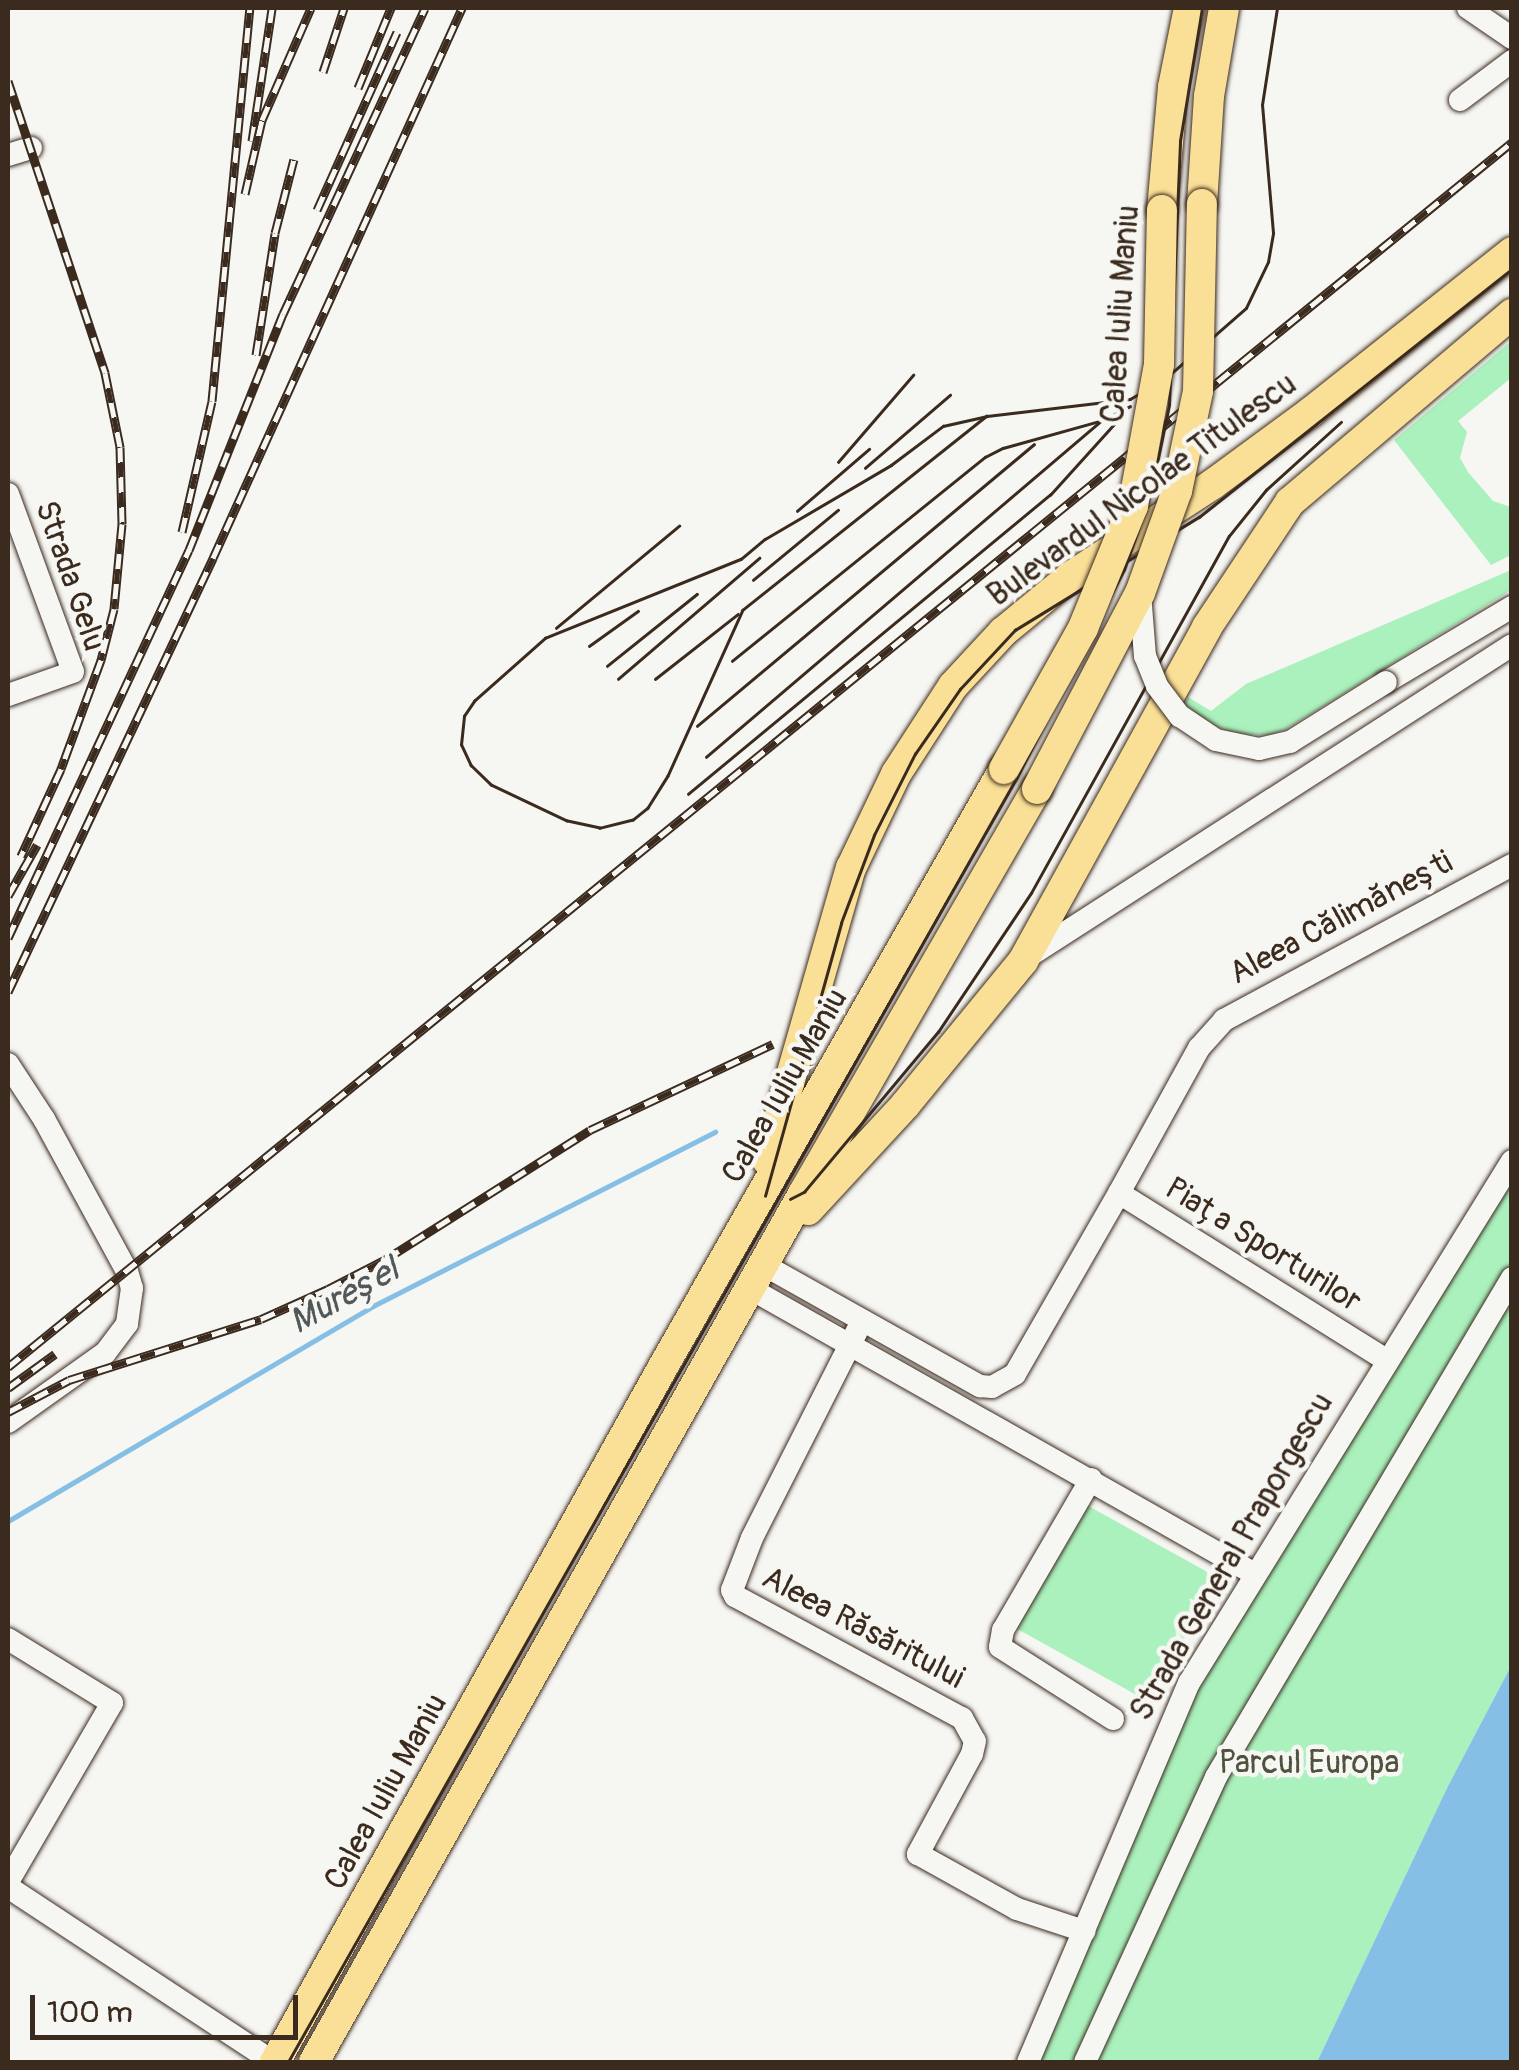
<!DOCTYPE html>
<meta charset="utf-8">
<style>
body{margin:0}
#map{position:relative;width:1519px;height:2070px;overflow:hidden;background:#f6f6f2;font-family:Pangolin,sans-serif}
div>[style]{position:absolute}
.green>*{inset:0;background:#aaf1bd;transform-origin:0 0}
.water>*{inset:0;background:#86bfe5}
.stream>*{height:5px;margin:-2.5px;padding:0 2.5px;transform-origin:2.5px;border-radius:2.5px;background:#86bfe5}
.roads{filter:drop-shadow(0 0 2px #3b2a1e) drop-shadow(0 0 2px #3b2a1e)}
.minor>*{height:22px;margin:-11px;padding:0 11px;transform-origin:11px;border-radius:11px;background:#f6f6f2}
.major>*{height:30px;margin:-15px;padding:0 15px;transform-origin:15px;border-radius:15px;background:#fadf96}
.tram>*{height:2.5px;margin:-1.25px;padding:0 1.25px;transform-origin:1.25px;border-radius:1.25px;background:#3b2a1e}
.rail>*{height:9px;margin-top:-4.5px;transform-origin:0;background:repeating-linear-gradient(90deg,#f6f6f2 0 15px,#3b2a1e 0 30px);box-sizing:border-box;border-block:2px solid #3b2a1e}
.bridges{filter:drop-shadow(0 0 2px #3b2a1e) drop-shadow(0 0 2px #3b2a1e)}
.minor-bridge>*{height:22px;margin:-11px;padding:0 11px;transform-origin:11px;border-radius:11px;background:#f6f6f2}
.major-bridge>*{height:30px;margin:-15px;padding:0 15px;transform-origin:15px;border-radius:15px;background:#fadf96}
span{translate:-50% -50%;white-space:nowrap;text-align:center;line-height:1.15;-webkit-text-stroke:9px #f6f6f2;paint-order:stroke}
.street-label{font-size:32px;color:#3b2a1e}
.park-label{font-size:32px;color:#51523e}
.water-label{font-size:35px;color:#52575a;font-style:italic}
.frame{position:absolute;inset:0;border:10px solid #3b2a1e;pointer-events:none}
.scale{position:absolute;left:30px;top:1995px;width:268px;height:45px;box-sizing:border-box;border:5px solid #3b2a1e;border-top:0;padding-left:12px;font-size:30px;line-height:35px;white-space:nowrap;color:#3b2a1e;-webkit-text-stroke:8px #f6f6f2;paint-order:stroke}
</style>
<div id="map">
<div class="green">
<i style="clip-path:polygon(1511px 341px,1511px 378px,1458px 421px,1467px 432px,1460px 458px,1468px 472px,1493px 501px,1511px 507px,1511px 555px,1491px 565px,1394px 440px)"></i>
<i style="clip-path:polygon(1511px 570px,1511px 590px,1286px 729px,1270px 735px,1237px 734px,1212px 725px,1184px 705px,1188px 697px,1211px 711px,1246px 684px)"></i>
<i style="clip-path:polygon(1511px 1175px,1511px 1666px,1448px 1786px,1317px 2062px,1033px 2062px,1203px 1672px)"></i>
<i style="left:1083px;top:1503px;width:154px;height:142px;rotate:29deg"></i>
</div>
<div class="water">
<i style="clip-path:polygon(1511px 1666px,1511px 2062px,1317px 2062px,1448px 1786px)"></i>
</div>
<div class="stream">
<i style="left:8px;top:1521px;width:424px;rotate:-30.5deg"></i>
<i style="left:373px;top:1306px;width:384px;rotate:-27deg"></i>
</div>
<div class="roads">
<div class="minor">
<i style="left:1468px;top:8px;width:53px;rotate:34.3deg"></i>
<i style="left:1460px;top:100px;width:65px;rotate:-36.9deg"></i>
<i style="left:8px;top:155px;width:24px;rotate:-17deg"></i>
<i style="left:8px;top:494px;width:189px;rotate:69.9deg"></i>
<i style="left:73px;top:672px;width:69px;rotate:160.5deg"></i>
<i style="left:1386px;top:682px;width:147px;rotate:-30.8deg"></i>
<i style="left:1029px;top:956px;width:574px;rotate:-32.78deg"></i>
<i style="left:8px;top:1064px;width:66px;rotate:56.8deg"></i>
<i style="left:44px;top:1119px;width:173px;rotate:61.4deg"></i>
<i style="left:127px;top:1271px;width:18px;rotate:74deg"></i>
<i style="left:132px;top:1288px;width:36px;rotate:98deg"></i>
<i style="left:127px;top:1324px;width:36px;rotate:127deg"></i>
<i style="left:105px;top:1353px;width:119px;rotate:144.6deg"></i>
<i style="left:1119px;top:1193px;width:166px;rotate:-61.1deg"></i>
<i style="left:1199px;top:1048px;width:38px;rotate:-48deg"></i>
<i style="left:1224px;top:1020px;width:327px;rotate:-28.3deg"></i>
<i style="left:764px;top:1265px;width:248px;rotate:29.3deg"></i>
<i style="left:980px;top:1386px;width:12px;rotate:5deg"></i>
<i style="left:992px;top:1387px;width:26px;rotate:-29deg"></i>
<i style="left:1015px;top:1374px;width:209px;rotate:-60.1deg"></i>
<i style="left:1119px;top:1193px;width:315px;rotate:32deg"></i>
<i style="left:751px;top:1289px;width:577px;rotate:29.5deg"></i>
<i style="left:862px;top:1321px;width:243px;rotate:116.9deg"></i>
<i style="left:752px;top:1538px;width:56px;rotate:111deg"></i>
<i style="left:732px;top:1590px;width:7px;rotate:63deg"></i>
<i style="left:735px;top:1596px;width:258px;rotate:28.3deg"></i>
<i style="left:962px;top:1718px;width:26px;rotate:61deg"></i>
<i style="left:975px;top:1741px;width:13px;rotate:103deg"></i>
<i style="left:972px;top:1754px;width:114px;rotate:118.4deg"></i>
<i style="left:918px;top:1854px;width:113px;rotate:29.1deg"></i>
<i style="left:1017px;top:1909px;width:71px;rotate:18.2deg"></i>
<i style="left:1091px;top:1479px;width:175px;rotate:120.2deg"></i>
<i style="left:1003px;top:1630px;width:17px;rotate:100deg"></i>
<i style="left:1000px;top:1647px;width:134px;rotate:32.5deg"></i>
<i style="left:8px;top:1639px;width:122px;rotate:31.6deg"></i>
<i style="left:112px;top:1703px;width:207px;rotate:120.2deg"></i>
<i style="left:8px;top:1887px;width:318px;rotate:33.4deg"></i>
<i style="left:1028px;top:2062px;width:412px;rotate:-67deg"></i>
<i style="left:1189px;top:1683px;width:614px;rotate:-58.25deg"></i>
<i style="left:1085px;top:2062px;width:314px;rotate:-65.3deg"></i>
<i style="left:1216px;top:1777px;width:580px;rotate:-59.32deg"></i>
</div>
<div class="major">
<i style="left:1202px;top:204px;width:108px;rotate:-86.3deg"></i>
<i style="left:1209px;top:96px;width:89px;rotate:-80.3deg"></i>
<i style="left:1162px;top:210px;width:123px;rotate:-84.9deg"></i>
<i style="left:1173px;top:87px;width:81px;rotate:-78.6deg"></i>
<i style="left:767px;top:1160px;width:304px;rotate:-74deg"></i>
<i style="left:851px;top:868px;width:104px;rotate:-64.4deg"></i>
<i style="left:896px;top:774px;width:105px;rotate:-57.1deg"></i>
<i style="left:953px;top:686px;width:74px;rotate:-47.2deg"></i>
<i style="left:1003px;top:632px;width:87px;rotate:-39.4deg"></i>
<i style="left:1070px;top:577px;width:171px;rotate:-33deg"></i>
<i style="left:1213px;top:484px;width:122px;rotate:-36.3deg"></i>
<i style="left:1311px;top:412px;width:257px;rotate:-38.5deg"></i>
<i style="left:808px;top:1210px;width:144px;rotate:-47.2deg"></i>
<i style="left:906px;top:1104px;width:185px;rotate:-50.7deg"></i>
<i style="left:1023px;top:961px;width:381px;rotate:-61.1deg"></i>
<i style="left:1207px;top:627px;width:150px;rotate:-56.4deg"></i>
<i style="left:1290px;top:502px;width:291px;rotate:-40.3deg"></i>
<i style="left:275px;top:2062px;width:806px;rotate:-60.83deg"></i>
<i style="left:668px;top:1358px;width:678px;rotate:-60.3deg"></i>
<i style="left:314px;top:2062px;width:998px;rotate:-60.61deg"></i>
<i style="left:804px;top:1192px;width:466px;rotate:-60deg"></i>
</div>
</div>
<div class="tram">
<i style="left:1166px;top:378px;width:106px;rotate:-41.2deg"></i>
<i style="left:1246px;top:308px;width:51px;rotate:-64.4deg"></i>
<i style="left:1268px;top:262px;width:29px;rotate:-80deg"></i>
<i style="left:1273px;top:233px;width:128px;rotate:-94.9deg"></i>
<i style="left:1262px;top:105px;width:98px;rotate:-81.2deg"></i>
<i style="left:987px;top:416px;width:312px;rotate:141.5deg"></i>
<i style="left:743px;top:610px;width:182px;rotate:114.3deg"></i>
<i style="left:668px;top:776px;width:38px;rotate:122deg"></i>
<i style="left:648px;top:808px;width:19px;rotate:141deg"></i>
<i style="left:633px;top:820px;width:34px;rotate:166deg"></i>
<i style="left:600px;top:828px;width:34px;rotate:-168deg"></i>
<i style="left:567px;top:821px;width:84px;rotate:-154.7deg"></i>
<i style="left:491px;top:785px;width:28px;rotate:-136deg"></i>
<i style="left:471px;top:766px;width:23px;rotate:-115deg"></i>
<i style="left:461px;top:745px;width:29px;rotate:-84deg"></i>
<i style="left:464px;top:716px;width:18px;rotate:-56deg"></i>
<i style="left:474px;top:701px;width:95px;rotate:-41.6deg"></i>
<i style="left:545px;top:638px;width:211px;rotate:-22deg"></i>
<i style="left:741px;top:559px;width:31px;rotate:-40deg"></i>
<i style="left:765px;top:539px;width:146px;rotate:-30.4deg"></i>
<i style="left:891px;top:465px;width:65px;rotate:-36.9deg"></i>
<i style="left:943px;top:426px;width:45px;rotate:-12.8deg"></i>
<i style="left:987px;top:416px;width:144px;rotate:-6.8deg"></i>
<i style="left:1130px;top:399px;width:40px;rotate:-29.7deg"></i>
<i style="left:838px;top:462px;width:115px;rotate:-49.2deg"></i>
<i style="left:865px;top:468px;width:112px;rotate:-40.7deg"></i>
<i style="left:797px;top:511px;width:95px;rotate:-40.7deg"></i>
<i style="left:753px;top:580px;width:110px;rotate:-39.5deg"></i>
<i style="left:556px;top:628px;width:160px;rotate:-39.7deg"></i>
<i style="left:589px;top:646px;width:60px;rotate:-35.5deg"></i>
<i style="left:732px;top:661px;width:325px;rotate:-38.9deg"></i>
<i style="left:985px;top:457px;width:20px;rotate:-27deg"></i>
<i style="left:1003px;top:448px;width:104px;rotate:-15.6deg"></i>
<i style="left:1103px;top:420px;width:30px;rotate:-27deg"></i>
<i style="left:607px;top:666px;width:115px;rotate:-38.7deg"></i>
<i style="left:618px;top:679px;width:186px;rotate:-40.6deg"></i>
<i style="left:655px;top:679px;width:105px;rotate:-38.1deg"></i>
<i style="left:697px;top:726px;width:439px;rotate:-39.9deg"></i>
<i style="left:706px;top:757px;width:520px;rotate:-40.4deg"></i>
<i style="left:688px;top:794px;width:470px;rotate:-39.6deg"></i>
<i style="left:1050px;top:495px;width:110px;rotate:-47.9deg"></i>
<i style="left:765px;top:1196px;width:283px;rotate:-74.4deg"></i>
<i style="left:841px;top:923px;width:94px;rotate:-69.4deg"></i>
<i style="left:874px;top:835px;width:91px;rotate:-63.2deg"></i>
<i style="left:915px;top:754px;width:79px;rotate:-55.3deg"></i>
<i style="left:960px;top:689px;width:81px;rotate:-47deg"></i>
<i style="left:1015px;top:630px;width:216px;rotate:-31.6deg"></i>
<i style="left:1199px;top:517px;width:399px;rotate:-38.4deg"></i>
<i style="left:790px;top:1199px;width:16px;rotate:-27deg"></i>
<i style="left:804px;top:1192px;width:209px;rotate:-50.1deg"></i>
<i style="left:938px;top:1032px;width:167px;rotate:-56.2deg"></i>
<i style="left:1031px;top:893px;width:408px;rotate:-61deg"></i>
<i style="left:1229px;top:536px;width:59px;rotate:-51.2deg"></i>
<i style="left:1266px;top:490px;width:101px;rotate:-42.2deg"></i>
<i style="left:288px;top:2062px;width:1477px;rotate:-60.43deg"></i>
<i style="left:1017px;top:777px;width:233px;rotate:-62.7deg"></i>
<i style="left:1124px;top:570px;width:83px;rotate:-70.9deg"></i>
<i style="left:1151px;top:492px;width:89px;rotate:-78.3deg"></i>
<i style="left:1169px;top:405px;width:264px;rotate:-87.6deg"></i>
<i style="left:1180px;top:141px;width:135px;rotate:-80.6deg"></i>
</div>
<div class="rail">
<i style="left:323px;top:72px;width:67px;rotate:-71.8deg"></i>
<i style="left:8px;top:81px;width:308px;rotate:71.6deg"></i>
<i style="left:105px;top:373px;width:76px;rotate:78.5deg"></i>
<i style="left:120px;top:447px;width:77px;rotate:88.5deg"></i>
<i style="left:122px;top:524px;width:85px;rotate:95.4deg"></i>
<i style="left:114px;top:609px;width:53px;rotate:104.3deg"></i>
<i style="left:101px;top:660px;width:116px;rotate:110.2deg"></i>
<i style="left:61px;top:769px;width:96px;rotate:114.7deg"></i>
<i style="left:358px;top:88px;width:87px;rotate:-67.6deg"></i>
<i style="left:252px;top:141px;width:134px;rotate:-81.4deg"></i>
<i style="left:245px;top:194px;width:76px;rotate:-77.1deg"></i>
<i style="left:262px;top:120px;width:122px;rotate:-66.4deg"></i>
<i style="left:317px;top:210px;width:195px;rotate:-65.8deg"></i>
<i style="left:256px;top:355px;width:123px;rotate:-81.1deg"></i>
<i style="left:275px;top:233px;width:76px;rotate:-75.6deg"></i>
<i style="left:182px;top:532px;width:134px;rotate:-77.1deg"></i>
<i style="left:212px;top:401px;width:395px;rotate:-84.5deg"></i>
<i style="left:8px;top:896px;width:59px;rotate:-60.4deg"></i>
<i style="left:8px;top:938px;width:428px;rotate:-65deg"></i>
<i style="left:189px;top:550px;width:254px;rotate:-68.3deg"></i>
<i style="left:283px;top:314px;width:337px;rotate:-65.1deg"></i>
<i style="left:8px;top:992px;width:480px;rotate:-64.7deg"></i>
<i style="left:213px;top:558px;width:604px;rotate:-65.64deg"></i>
<i style="left:8px;top:1367px;width:1940px;rotate:-39.16deg"></i>
<i style="left:8px;top:1388px;width:58px;rotate:-35.9deg"></i>
<i style="left:8px;top:1412px;width:69px;rotate:-27.7deg"></i>
<i style="left:69px;top:1380px;width:201px;rotate:-17.6deg"></i>
<i style="left:261px;top:1319px;width:73px;rotate:-24.1deg"></i>
<i style="left:328px;top:1289px;width:65px;rotate:-27.3deg"></i>
<i style="left:386px;top:1259px;width:241px;rotate:-32.3deg"></i>
<i style="left:590px;top:1130px;width:202px;rotate:-25.2deg"></i>
</div>
<div class="bridges">
<div class="minor-bridge">
<i style="left:1140px;top:593px;width:63px;rotate:85.5deg"></i>
<i style="left:1145px;top:656px;width:32px;rotate:68deg"></i>
<i style="left:1157px;top:686px;width:38px;rotate:53deg"></i>
<i style="left:1180px;top:716px;width:43px;rotate:33.7deg"></i>
<i style="left:1216px;top:740px;width:44px;rotate:11.8deg"></i>
<i style="left:1259px;top:749px;width:32px;rotate:-13deg"></i>
<i style="left:1290px;top:742px;width:113px;rotate:-32deg"></i>
</div>
<div class="major-bridge">
<i style="left:1004px;top:769px;width:162px;rotate:-60.7deg"></i>
<i style="left:1083px;top:628px;width:132px;rotate:-67.7deg"></i>
<i style="left:1133px;top:506px;width:144px;rotate:-79.6deg"></i>
<i style="left:1159px;top:364px;width:154px;rotate:-88.9deg"></i>
<i style="left:1037px;top:789px;width:221px;rotate:-62.3deg"></i>
<i style="left:1140px;top:593px;width:109px;rotate:-70.1deg"></i>
<i style="left:1177px;top:491px;width:102px;rotate:-78.1deg"></i>
<i style="left:1198px;top:391px;width:187px;rotate:-88.8deg"></i>
</div>
</div>
<div class="street-label">
<span style="left:1121px;top:314px;rotate:-86deg">Calea Iuliu Maniu</span>
<span style="left:1142px;top:490px;rotate:-36deg">Bulevardul Nicolae Titulescu</span>
<span style="left:70px;top:576px;rotate:71deg">Strada Gelu</span>
<span style="left:1341px;top:918px;rotate:-28deg">Aleea Călimănești</span>
<span style="left:785px;top:1086px;rotate:-60deg">Calea Iuliu Maniu</span>
<span style="left:1263px;top:1245px;rotate:32deg">Piața Sporturilor</span>
<span style="left:1232px;top:1557px;rotate:-60deg">Strada General Praporgescu</span>
<span style="left:863px;top:1628px;rotate:28deg">Aleea Răsăritului</span>
<span style="left:386px;top:1792px;rotate:-61deg">Calea Iuliu Maniu</span>
</div>
<div class="park-label">
<span style="left:1309px;top:1763px">Parcul Europa</span>
</div>
<div class="water-label">
<span style="left:344px;top:1296px;rotate:-29deg">Mureșel</span>
</div>
<div class="frame"></div>
<div class="scale">100 m</div>
</div>
